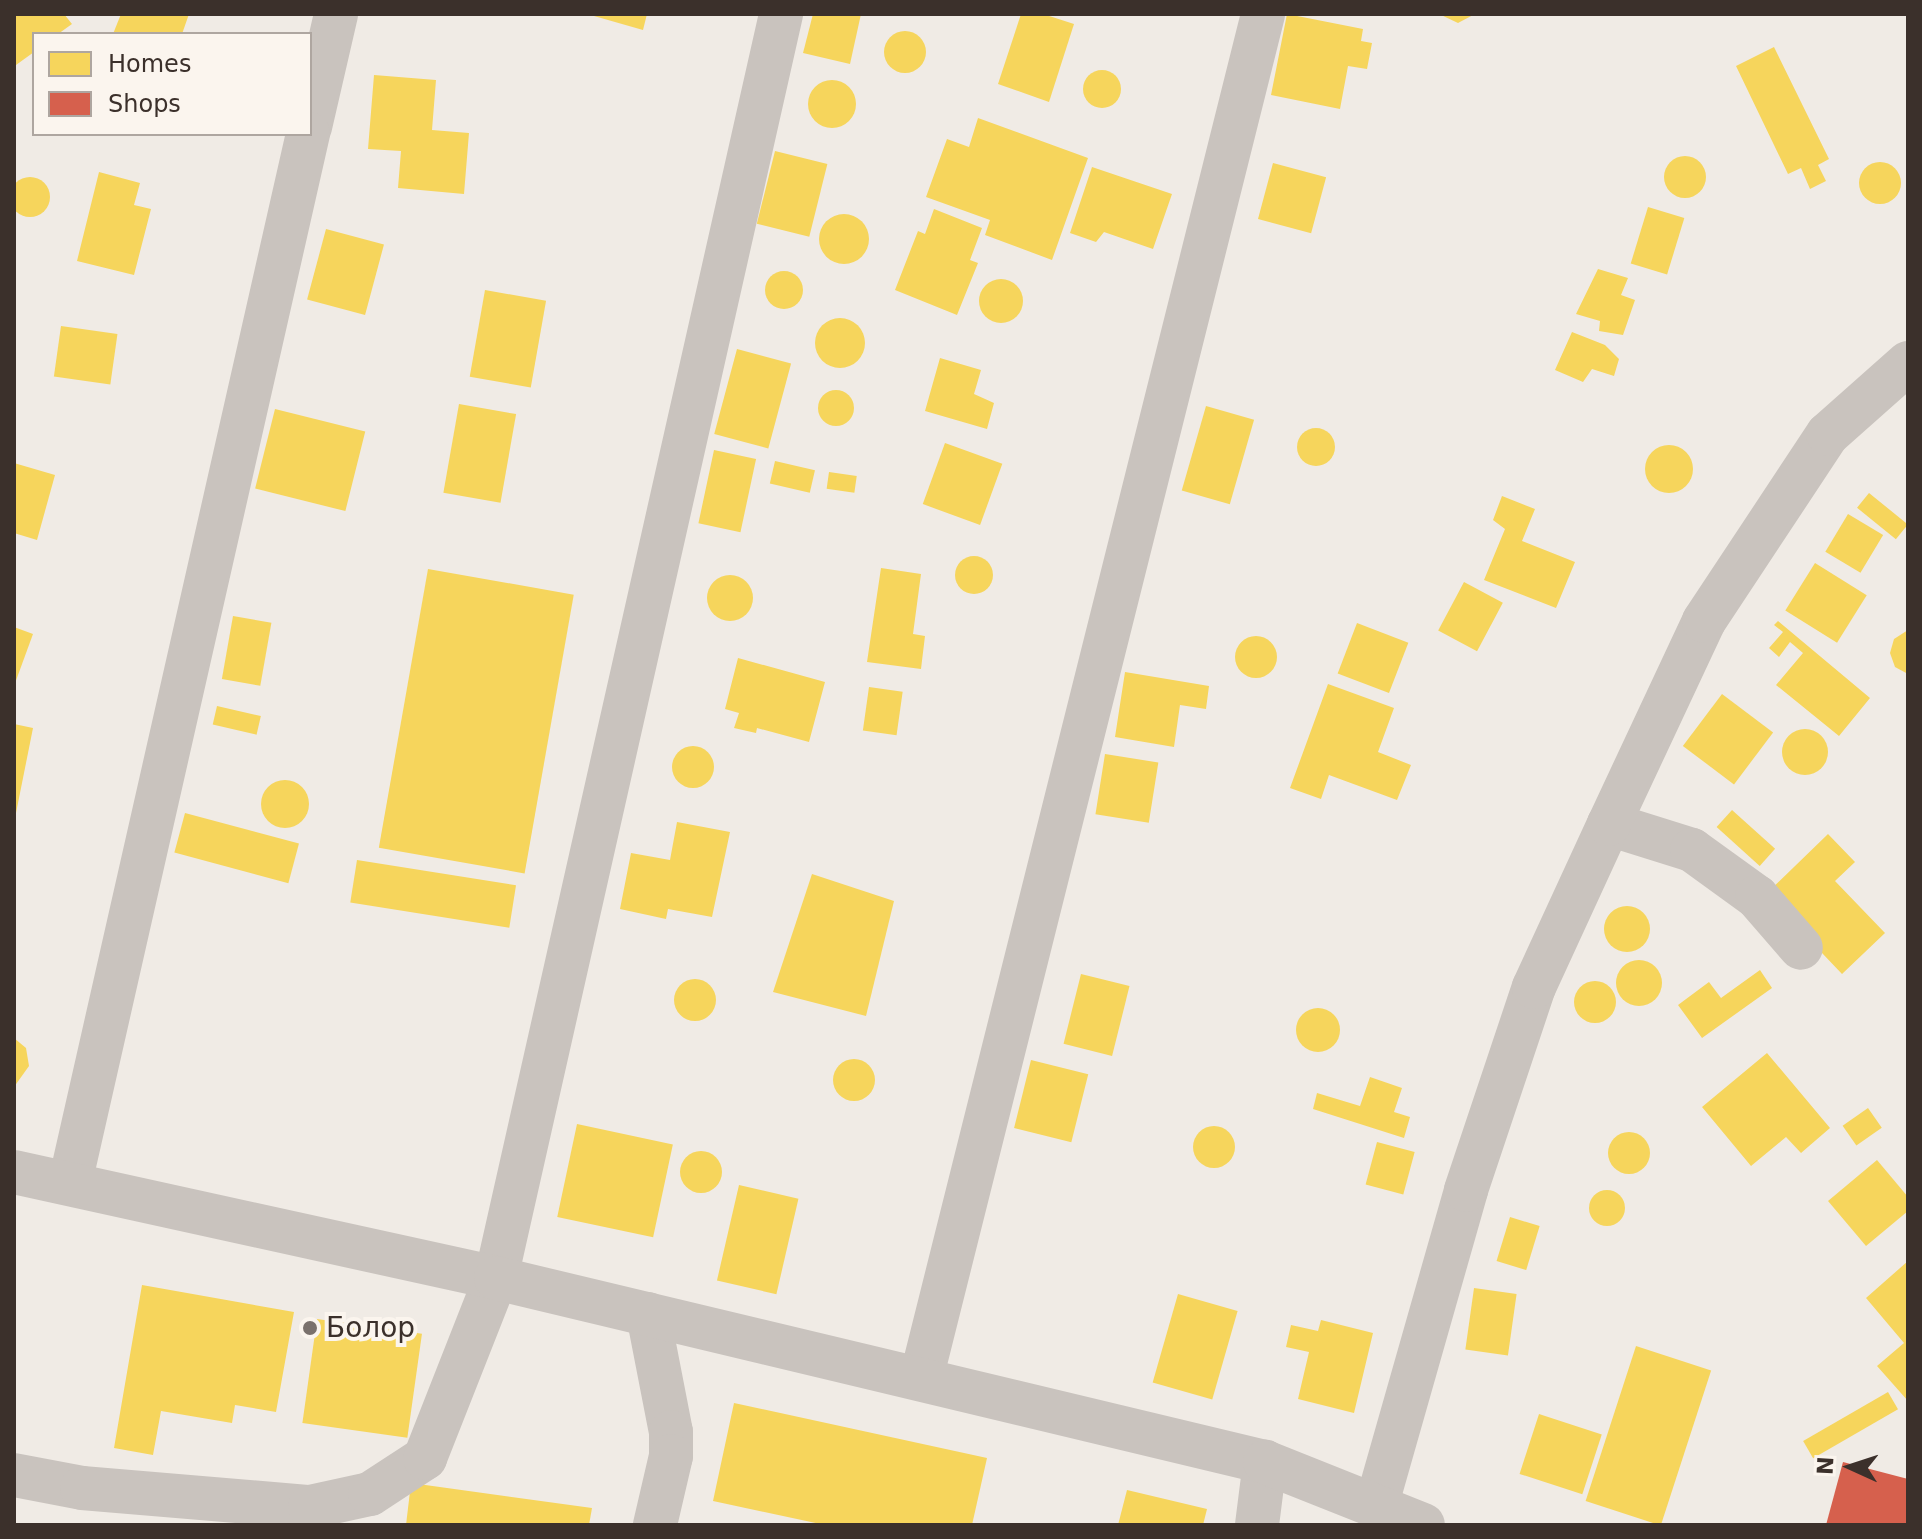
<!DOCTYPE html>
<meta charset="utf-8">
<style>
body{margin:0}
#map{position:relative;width:1922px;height:1539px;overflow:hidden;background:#f0ebe5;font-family:"DejaVu Sans",sans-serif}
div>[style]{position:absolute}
.homes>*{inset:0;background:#f6d55c;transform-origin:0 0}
.round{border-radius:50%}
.shops>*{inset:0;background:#d6604d}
.minor>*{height:44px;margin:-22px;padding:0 22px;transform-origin:22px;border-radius:22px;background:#c9c3be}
.tertiary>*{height:44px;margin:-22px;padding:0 22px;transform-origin:22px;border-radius:22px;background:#c9c3be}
.dots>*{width:22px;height:22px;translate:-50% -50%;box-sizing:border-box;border:4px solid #fbf5ee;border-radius:50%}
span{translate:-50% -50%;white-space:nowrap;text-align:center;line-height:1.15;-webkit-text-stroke:8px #fbf5ee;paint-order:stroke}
.poi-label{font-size:28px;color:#3b302b}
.left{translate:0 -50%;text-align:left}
.frame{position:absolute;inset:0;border:16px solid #3b302b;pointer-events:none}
.legend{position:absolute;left:32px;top:32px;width:280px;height:104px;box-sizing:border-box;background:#fbf5ee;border:2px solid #aea6a0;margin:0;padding:10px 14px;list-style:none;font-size:24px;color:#3b302b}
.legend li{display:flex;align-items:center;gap:16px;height:40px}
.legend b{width:40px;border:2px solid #aea6a0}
.north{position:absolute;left:1810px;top:1427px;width:80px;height:80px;-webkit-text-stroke:6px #fbf5ee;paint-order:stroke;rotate:273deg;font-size:22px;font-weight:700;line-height:32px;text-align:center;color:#3b302b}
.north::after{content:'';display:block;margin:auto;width:28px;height:36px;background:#3b302b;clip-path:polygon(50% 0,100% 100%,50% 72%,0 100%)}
</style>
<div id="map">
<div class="homes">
<i style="clip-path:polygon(14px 14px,64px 14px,72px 24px,58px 34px,34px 34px,34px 52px,16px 65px)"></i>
<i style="clip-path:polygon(121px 14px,189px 14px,182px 34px,113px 34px)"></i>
<i style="clip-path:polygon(587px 14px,647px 14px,643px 30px)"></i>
<i style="clip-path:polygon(813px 14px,861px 14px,850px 64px,803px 53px)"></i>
<i style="clip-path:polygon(1021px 14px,1043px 14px,1074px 24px,1049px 102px,998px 84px)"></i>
<i style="clip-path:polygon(1287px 14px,1363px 29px,1361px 41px,1372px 43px,1367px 69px,1348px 66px,1340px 109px,1271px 95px)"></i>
<i style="clip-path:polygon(1439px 14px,1475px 14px,1458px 23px)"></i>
<i class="round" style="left:884px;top:31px;width:42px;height:42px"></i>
<i style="clip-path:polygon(1774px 47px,1829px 159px,1818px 165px,1826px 181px,1810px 189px,1801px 168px,1788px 174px,1736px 66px)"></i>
<i class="round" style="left:1083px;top:70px;width:38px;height:38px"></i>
<i style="clip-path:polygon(374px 75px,436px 80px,432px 130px,469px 133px,464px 194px,398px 188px,401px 151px,368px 149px)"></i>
<i class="round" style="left:808px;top:80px;width:48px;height:48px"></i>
<i style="clip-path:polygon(978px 118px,1088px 158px,1052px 260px,985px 235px,990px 220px,926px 197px,947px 139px,969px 147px)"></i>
<i style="left:775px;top:151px;width:54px;height:75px;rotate:14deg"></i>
<i class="round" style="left:1664px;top:156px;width:42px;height:42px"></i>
<i class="round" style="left:1859px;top:162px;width:42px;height:42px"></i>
<i style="left:1273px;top:163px;width:55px;height:58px;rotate:15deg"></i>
<i style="clip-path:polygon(1092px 167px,1172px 194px,1153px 249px,1104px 232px,1096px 242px,1070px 233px)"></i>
<i style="clip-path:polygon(99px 172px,140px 183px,134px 205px,151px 209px,134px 275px,77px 261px)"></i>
<i class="round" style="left:10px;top:177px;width:40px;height:40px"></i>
<i style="left:1648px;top:207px;width:38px;height:59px;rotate:17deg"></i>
<i style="clip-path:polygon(934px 209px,982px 228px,970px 260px,978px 263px,957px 315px,895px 290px,918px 231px,925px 234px)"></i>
<i class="round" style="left:819px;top:214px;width:50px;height:50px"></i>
<i style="left:326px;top:229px;width:60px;height:73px;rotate:15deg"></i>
<i style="clip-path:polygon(1598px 269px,1628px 278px,1621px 295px,1635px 300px,1623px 335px,1599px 331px,1600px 321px,1576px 314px)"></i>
<i class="round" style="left:765px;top:271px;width:38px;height:38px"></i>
<i class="round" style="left:979px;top:279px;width:44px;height:44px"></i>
<i style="left:485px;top:290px;width:62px;height:88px;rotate:10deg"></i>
<i class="round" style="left:815px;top:318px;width:50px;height:50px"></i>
<i style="left:61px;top:326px;width:57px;height:51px;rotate:8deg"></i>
<i style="clip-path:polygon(1572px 332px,1605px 345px,1619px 359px,1614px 376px,1592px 369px,1583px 382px,1555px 370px)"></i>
<i style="left:737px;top:349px;width:56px;height:88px;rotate:15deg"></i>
<i style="clip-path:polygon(940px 358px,981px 370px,974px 394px,994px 403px,987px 429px,925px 411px)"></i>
<i class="round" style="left:818px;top:390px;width:36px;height:36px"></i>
<i style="left:459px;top:404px;width:58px;height:90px;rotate:10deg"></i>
<i style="left:1206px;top:406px;width:50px;height:88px;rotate:16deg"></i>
<i style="left:275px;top:409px;width:93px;height:82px;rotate:14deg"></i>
<i class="round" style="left:1297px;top:428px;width:38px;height:38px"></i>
<i style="left:945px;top:443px;width:61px;height:65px;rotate:20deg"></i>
<i class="round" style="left:1645px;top:445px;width:48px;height:48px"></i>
<i style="left:714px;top:450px;width:43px;height:75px;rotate:12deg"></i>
<i style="left:775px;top:461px;width:41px;height:23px;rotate:13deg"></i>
<i style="clip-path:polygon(14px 463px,55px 475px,37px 540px,14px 533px)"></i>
<i style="left:829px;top:472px;width:28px;height:17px;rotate:8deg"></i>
<i style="left:1869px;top:493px;width:50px;height:19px;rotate:39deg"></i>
<i style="clip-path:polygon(1502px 496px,1535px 509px,1522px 541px,1575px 562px,1556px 608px,1484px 580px,1505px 529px,1493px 520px)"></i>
<i style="left:1848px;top:514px;width:41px;height:44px;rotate:31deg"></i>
<i class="round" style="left:955px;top:556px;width:38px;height:38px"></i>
<i style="left:1815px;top:563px;width:61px;height:56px;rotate:32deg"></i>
<i style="clip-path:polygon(881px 568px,921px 574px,913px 634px,925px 636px,921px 669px,867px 662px)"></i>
<i style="left:428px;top:569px;width:148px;height:283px;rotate:10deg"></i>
<i class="round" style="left:707px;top:575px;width:46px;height:46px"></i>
<i style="left:1464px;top:582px;width:44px;height:55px;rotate:28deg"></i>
<i style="left:233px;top:616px;width:39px;height:64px;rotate:10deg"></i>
<i style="clip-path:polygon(1778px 621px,1870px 698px,1839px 736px,1776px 685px,1803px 653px,1790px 642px,1779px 657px,1769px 648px,1783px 632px,1774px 625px)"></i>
<i style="left:1357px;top:623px;width:55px;height:54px;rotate:21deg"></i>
<i style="clip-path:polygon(14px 627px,33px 634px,14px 686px)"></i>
<i style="clip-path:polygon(1908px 630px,1908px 674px,1895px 667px,1890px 653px,1894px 639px)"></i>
<i class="round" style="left:1235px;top:636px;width:42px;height:42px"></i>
<i style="clip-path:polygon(738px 658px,825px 682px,809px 742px,757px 728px,756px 733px,734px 728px,739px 713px,725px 709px)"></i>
<i style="clip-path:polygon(1125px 672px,1209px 686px,1206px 709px,1180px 705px,1174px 747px,1115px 737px)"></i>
<i style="clip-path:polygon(1328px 684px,1394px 708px,1378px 752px,1411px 765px,1397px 800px,1329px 775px,1321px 799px,1290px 788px)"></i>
<i style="left:869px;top:687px;width:34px;height:44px;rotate:8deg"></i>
<i style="left:1722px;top:694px;width:64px;height:65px;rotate:37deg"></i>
<i style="left:217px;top:706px;width:45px;height:19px;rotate:13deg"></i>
<i style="clip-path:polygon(14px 724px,33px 728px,15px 818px,14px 817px)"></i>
<i class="round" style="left:1782px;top:729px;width:46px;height:46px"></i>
<i class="round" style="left:672px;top:746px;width:42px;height:42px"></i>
<i style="left:1105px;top:754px;width:54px;height:61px;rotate:9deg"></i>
<i class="round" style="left:261px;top:780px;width:48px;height:48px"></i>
<i style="left:1732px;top:810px;width:58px;height:23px;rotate:42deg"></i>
<i style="left:185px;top:813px;width:118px;height:41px;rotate:15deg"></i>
<i style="clip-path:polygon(677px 822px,730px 832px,712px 917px,668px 909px,666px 919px,620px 909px,631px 853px,670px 860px)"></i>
<i style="clip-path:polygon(1828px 834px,1855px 862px,1835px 881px,1885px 933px,1842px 974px,1766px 894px)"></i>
<i style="left:357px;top:860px;width:161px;height:43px;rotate:9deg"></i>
<i style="clip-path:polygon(812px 874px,894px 901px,866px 1016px,773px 992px)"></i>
<i class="round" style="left:1604px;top:906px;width:46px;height:46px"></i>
<i class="round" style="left:1616px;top:960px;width:46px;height:46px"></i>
<i style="clip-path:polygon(1760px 970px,1772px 988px,1702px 1038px,1678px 1005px,1709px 982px,1721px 998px)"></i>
<i style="left:1081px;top:974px;width:50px;height:72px;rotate:14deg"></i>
<i class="round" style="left:674px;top:979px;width:42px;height:42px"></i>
<i class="round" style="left:1574px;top:981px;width:42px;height:42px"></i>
<i class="round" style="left:1296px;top:1008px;width:44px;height:44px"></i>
<i style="clip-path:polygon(14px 1038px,26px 1048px,29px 1066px,14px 1087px)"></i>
<i style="clip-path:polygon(1767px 1053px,1830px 1128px,1801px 1153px,1786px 1137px,1751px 1166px,1702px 1107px)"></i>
<i class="round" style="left:833px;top:1059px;width:42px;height:42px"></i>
<i style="left:1031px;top:1060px;width:59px;height:70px;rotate:14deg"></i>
<i style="clip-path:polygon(1370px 1077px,1402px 1088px,1394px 1112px,1410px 1117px,1404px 1138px,1313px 1109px,1317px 1093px,1360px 1106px)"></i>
<i style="left:1868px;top:1108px;width:24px;height:31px;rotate:55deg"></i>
<i style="left:577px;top:1124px;width:98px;height:95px;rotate:12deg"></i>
<i class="round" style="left:1193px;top:1126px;width:42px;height:42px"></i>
<i class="round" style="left:1608px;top:1132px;width:42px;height:42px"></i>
<i style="left:1377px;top:1142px;width:39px;height:44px;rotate:15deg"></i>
<i class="round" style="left:680px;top:1151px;width:42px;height:42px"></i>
<i style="clip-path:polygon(1877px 1160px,1908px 1197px,1908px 1211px,1866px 1246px,1828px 1201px)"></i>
<i style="left:739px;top:1185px;width:61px;height:98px;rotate:13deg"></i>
<i class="round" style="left:1589px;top:1190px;width:36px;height:36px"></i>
<i style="left:1510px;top:1217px;width:31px;height:46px;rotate:17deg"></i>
<i style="clip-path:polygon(1908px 1261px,1908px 1401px,1877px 1366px,1904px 1343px,1866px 1298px)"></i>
<i style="clip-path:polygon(142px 1285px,294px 1312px,276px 1412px,235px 1405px,232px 1423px,161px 1411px,153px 1455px,114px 1448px)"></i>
<i style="left:1474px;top:1288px;width:43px;height:62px;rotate:8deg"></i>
<i style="left:1178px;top:1294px;width:62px;height:92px;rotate:16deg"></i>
<i style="left:317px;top:1319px;width:106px;height:105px;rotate:8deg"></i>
<i style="clip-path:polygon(1321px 1320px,1373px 1333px,1354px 1413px,1298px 1399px,1309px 1352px,1286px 1347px,1291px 1325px,1318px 1331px)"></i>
<i style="left:1636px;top:1346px;width:79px;height:163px;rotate:18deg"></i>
<i style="left:1888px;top:1392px;width:20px;height:98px;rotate:60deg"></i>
<i style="clip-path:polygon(734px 1403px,987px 1458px,972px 1525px,825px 1525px,713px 1501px)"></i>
<i style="left:1539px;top:1414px;width:66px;height:63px;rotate:18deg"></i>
<i style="clip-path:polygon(411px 1483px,592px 1508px,589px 1525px,406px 1525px)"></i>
<i style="clip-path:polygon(1127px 1490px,1207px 1509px,1203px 1525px,1118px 1525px)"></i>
</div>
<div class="shops">
<i style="clip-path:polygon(1843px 1462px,1908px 1479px,1908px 1525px,1826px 1525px)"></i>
</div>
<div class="minor">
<i style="left:310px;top:127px;width:116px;rotate:-77deg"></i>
<i style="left:1609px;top:824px;width:87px;rotate:17.4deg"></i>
<i style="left:1692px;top:850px;width:80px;rotate:35.9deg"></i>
<i style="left:1757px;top:897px;width:67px;rotate:49.2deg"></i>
<i style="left:70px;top:1183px;width:1076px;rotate:-77.22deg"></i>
<i style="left:648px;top:1314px;width:120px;rotate:79deg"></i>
<i style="left:671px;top:1432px;width:24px;rotate:90deg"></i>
<i style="left:671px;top:1456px;width:71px;rotate:103.1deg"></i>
<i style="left:921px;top:1379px;width:1407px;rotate:-75.93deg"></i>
<i style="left:14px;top:1475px;width:69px;rotate:10.8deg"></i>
<i style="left:82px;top:1488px;width:229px;rotate:4.8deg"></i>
<i style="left:310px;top:1507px;width:61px;rotate:-12.2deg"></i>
<i style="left:370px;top:1494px;width:66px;rotate:-33.2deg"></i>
<i style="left:425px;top:1458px;width:193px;rotate:-68.5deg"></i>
<i style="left:496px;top:1278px;width:1296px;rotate:-77.29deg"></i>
<i style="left:1377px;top:1503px;width:325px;rotate:-74.1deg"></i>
<i style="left:1466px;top:1190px;width:214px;rotate:-71.5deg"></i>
<i style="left:1534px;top:987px;width:179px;rotate:-65.3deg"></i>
<i style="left:1609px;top:824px;width:224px;rotate:-64.9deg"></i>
<i style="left:1704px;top:621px;width:224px;rotate:-56.5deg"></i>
<i style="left:1828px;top:434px;width:107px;rotate:-41.6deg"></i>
<i style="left:1257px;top:1525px;width:64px;rotate:-82.8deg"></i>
</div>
<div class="tertiary">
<i style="left:14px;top:1172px;width:494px;rotate:12.4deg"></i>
<i style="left:496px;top:1278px;width:791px;rotate:13.46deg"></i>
<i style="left:1265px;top:1462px;width:170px;rotate:21.7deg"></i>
</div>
<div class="dots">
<i style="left:310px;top:1328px;background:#7a716c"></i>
</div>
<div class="poi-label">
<span class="left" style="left:326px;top:1328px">Болор</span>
</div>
<div class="frame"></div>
<ul class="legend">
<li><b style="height:22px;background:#f6d55c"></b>Homes</li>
<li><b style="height:22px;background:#d6604d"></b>Shops</li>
</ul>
<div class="north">N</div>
</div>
